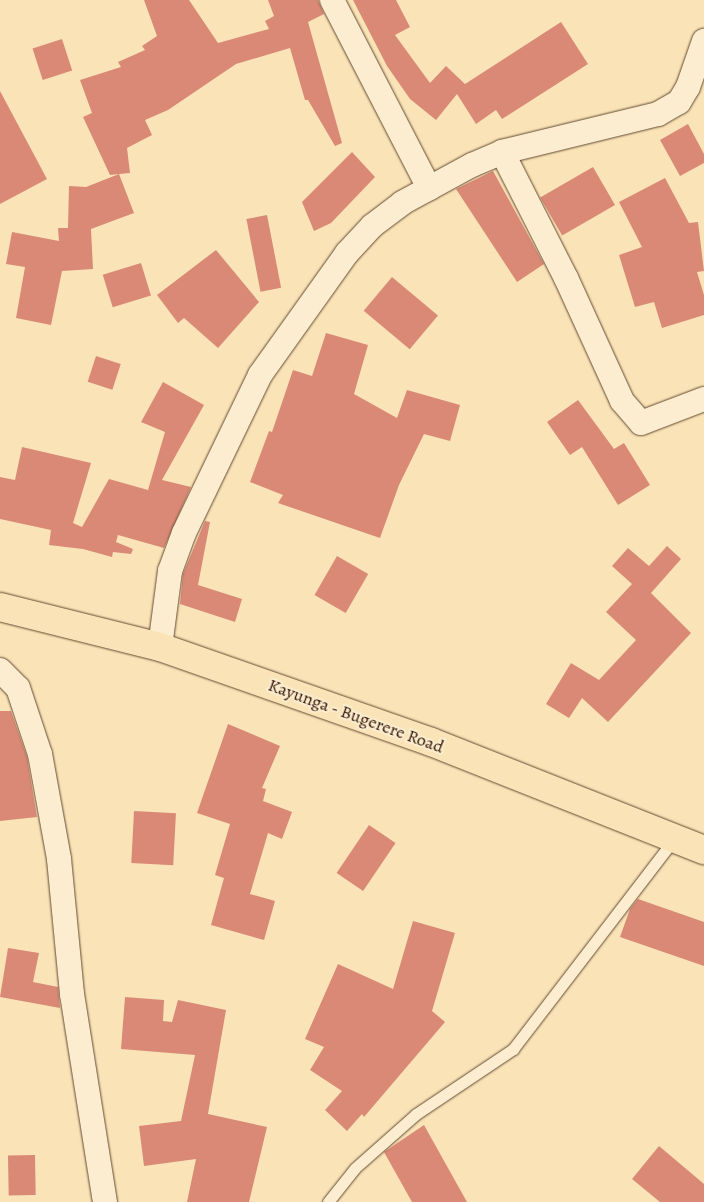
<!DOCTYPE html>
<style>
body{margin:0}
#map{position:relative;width:704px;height:1202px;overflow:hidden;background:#fae4b7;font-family:Alegreya,serif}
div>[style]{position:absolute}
.building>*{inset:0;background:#d98975;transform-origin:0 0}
.roads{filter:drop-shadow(0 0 1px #644831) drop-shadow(0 0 1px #644831)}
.service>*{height:11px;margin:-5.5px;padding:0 5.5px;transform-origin:5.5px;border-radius:5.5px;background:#fcedd0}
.minor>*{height:24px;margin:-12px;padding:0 12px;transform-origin:12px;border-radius:12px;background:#fcedd0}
.primary>*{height:28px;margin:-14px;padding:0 14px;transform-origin:14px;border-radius:14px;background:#fae4b7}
span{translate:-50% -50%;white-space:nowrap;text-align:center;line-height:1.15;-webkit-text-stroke:4px #fcedd0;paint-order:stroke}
.street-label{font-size:18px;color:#321404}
</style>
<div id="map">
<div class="building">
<i style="clip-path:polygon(144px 0,189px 0,218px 43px,269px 29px,265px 21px,274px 16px,268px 0,318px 0,324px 14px,308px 22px,342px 143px,335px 146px,308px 100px,305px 100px,290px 48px,236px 64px,168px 110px,145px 120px,152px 135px,127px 148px,130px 173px,119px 174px,134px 213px,91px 229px,93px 269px,62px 271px,51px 325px,16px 318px,25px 267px,6px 264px,12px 232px,59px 241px,58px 228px,68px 228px,69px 186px,86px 187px,119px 174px,110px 175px,83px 117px,92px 113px,80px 80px,121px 67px,118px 62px,145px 50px,142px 46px,157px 36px)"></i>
<i style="clip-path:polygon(353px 0,396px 0,410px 27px,395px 35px,430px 83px,446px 66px,465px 84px,561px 22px,588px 64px,502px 119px,496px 110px,476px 124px,457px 94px,436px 120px,410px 99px,387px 66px)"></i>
<i style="left:62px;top:39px;width:33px;height:31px;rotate:72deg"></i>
<i style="clip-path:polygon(0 91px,47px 179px,0 204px)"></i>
<i style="clip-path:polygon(688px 124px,704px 154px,704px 163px,680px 176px,660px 140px)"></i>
<i style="clip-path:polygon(352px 152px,375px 177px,331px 223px,314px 231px,302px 202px)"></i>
<i style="left:593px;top:167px;width:44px;height:61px;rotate:60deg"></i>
<i style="clip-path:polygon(493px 171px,544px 264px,517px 282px,456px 189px)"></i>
<i style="clip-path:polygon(665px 178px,689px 223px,698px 222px,704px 271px,697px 272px,704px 295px,704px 315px,662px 328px,654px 302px,635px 307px,619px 255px,642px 247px,619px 202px)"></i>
<i style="left:267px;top:215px;width:74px;height:21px;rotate:79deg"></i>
<i style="clip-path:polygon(216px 250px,259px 302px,218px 348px,184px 318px,178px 323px,157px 295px)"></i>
<i style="left:141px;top:263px;width:34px;height:40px;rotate:73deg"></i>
<i style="left:392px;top:277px;width:60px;height:44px;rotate:40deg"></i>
<i style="clip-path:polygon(326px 333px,368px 345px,354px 394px,397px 418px,407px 390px,460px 405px,450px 441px,424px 434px,399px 485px,380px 538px,278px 503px,283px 495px,250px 482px,269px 431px,272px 432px,293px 370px,312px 376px)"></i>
<i style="left:96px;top:356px;width:26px;height:27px;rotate:18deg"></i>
<i style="clip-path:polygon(163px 382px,204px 405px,162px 480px,191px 487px,164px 548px,118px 535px,116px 542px,133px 549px,131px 554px,113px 552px,112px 557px,83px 549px,49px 545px,51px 530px,0 519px,0 477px,15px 480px,22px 447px,91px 463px,73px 523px,82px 527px,109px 479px,148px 490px,165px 432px,141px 422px)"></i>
<i style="clip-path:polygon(578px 400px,614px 449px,624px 443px,650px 485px,618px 505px,582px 447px,570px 455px,547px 422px)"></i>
<i style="clip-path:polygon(205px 521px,210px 522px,198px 585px,242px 599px,235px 622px,180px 604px,183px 574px)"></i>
<i style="clip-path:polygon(667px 546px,681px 559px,651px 593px,691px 633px,608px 722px,582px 698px,569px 718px,546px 704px,571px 663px,599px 680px,636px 640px,606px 612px,632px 584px,612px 566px,628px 548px,649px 566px)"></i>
<i style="left:337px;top:556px;width:36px;height:45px;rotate:30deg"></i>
<i style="clip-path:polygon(0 711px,11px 711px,27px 757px,37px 817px,0 821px)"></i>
<i style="clip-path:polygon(228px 724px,280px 746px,262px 788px,266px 789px,263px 801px,292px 812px,282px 839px,268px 833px,250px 894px,275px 901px,264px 940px,211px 925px,224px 878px,215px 875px,230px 824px,197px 813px)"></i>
<i style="left:134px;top:811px;width:42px;height:52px;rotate:3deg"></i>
<i style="left:369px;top:825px;width:32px;height:58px;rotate:34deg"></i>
<i style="clip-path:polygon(638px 899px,704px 922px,704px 966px,620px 937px,630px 909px)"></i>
<i style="clip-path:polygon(413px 921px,455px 933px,432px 1011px,445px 1022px,364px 1117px,362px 1114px,347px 1131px,325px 1110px,342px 1091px,310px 1070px,324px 1047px,305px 1039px,338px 964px,393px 989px)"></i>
<i style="clip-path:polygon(8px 948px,39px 953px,33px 982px,58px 987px,60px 1008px,0 997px)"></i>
<i style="clip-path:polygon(125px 997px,164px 1000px,163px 1021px,172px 1022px,178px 1000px,226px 1010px,208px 1114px,267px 1127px,249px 1202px,187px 1202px,196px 1159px,144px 1166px,139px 1126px,181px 1121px,195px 1055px,121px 1049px)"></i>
<i style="clip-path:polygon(424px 1125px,467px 1202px,412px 1202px,384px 1152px)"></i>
<i style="clip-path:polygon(659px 1146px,704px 1184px,704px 1202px,660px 1202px,632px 1179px)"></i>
<i style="left:35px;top:1155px;width:40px;height:27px;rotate:89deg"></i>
</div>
<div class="roads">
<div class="service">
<i style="left:328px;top:1202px;width:43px;rotate:-51.5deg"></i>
<i style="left:355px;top:1168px;width:81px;rotate:-41.5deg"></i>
<i style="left:416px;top:1114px;width:117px;rotate:-33.8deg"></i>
<i style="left:513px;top:1049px;width:265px;rotate:-52.5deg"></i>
</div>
<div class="minor">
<i style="left:332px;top:0;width:212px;rotate:62.7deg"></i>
<i style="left:502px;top:152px;width:141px;rotate:63.1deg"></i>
<i style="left:566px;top:278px;width:135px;rotate:65.5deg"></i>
<i style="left:622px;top:401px;width:29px;rotate:49deg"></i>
<i style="left:641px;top:423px;width:67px;rotate:-20.9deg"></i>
<i style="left:160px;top:647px;width:77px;rotate:-82.5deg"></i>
<i style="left:170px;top:571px;width:40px;rotate:-69.8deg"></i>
<i style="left:184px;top:533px;width:175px;rotate:-64.3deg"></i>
<i style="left:260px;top:375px;width:150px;rotate:-54.5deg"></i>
<i style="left:347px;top:253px;width:37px;rotate:-47deg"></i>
<i style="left:372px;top:226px;width:38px;rotate:-37deg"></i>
<i style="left:402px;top:203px;width:80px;rotate:-28.5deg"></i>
<i style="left:472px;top:165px;width:33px;rotate:-23deg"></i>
<i style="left:502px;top:152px;width:161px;rotate:-13.7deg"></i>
<i style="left:658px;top:114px;width:24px;rotate:-30deg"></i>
<i style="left:679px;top:102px;width:17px;rotate:-59deg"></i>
<i style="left:688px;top:87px;width:49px;rotate:-70.8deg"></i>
<i style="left:0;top:670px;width:25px;rotate:45deg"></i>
<i style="left:18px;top:688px;width:70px;rotate:71.6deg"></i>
<i style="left:40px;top:754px;width:107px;rotate:79.7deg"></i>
<i style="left:59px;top:859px;width:136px;rotate:84.5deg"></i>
<i style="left:72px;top:994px;width:211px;rotate:81deg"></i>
</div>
<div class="primary">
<i style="left:0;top:607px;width:165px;rotate:14deg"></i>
<i style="left:160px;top:647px;width:287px;rotate:19.3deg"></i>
<i style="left:431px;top:742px;width:294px;rotate:21.6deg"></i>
</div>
</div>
<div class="street-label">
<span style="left:356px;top:716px;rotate:20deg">Kayunga - Bugerere Road</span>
</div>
</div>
